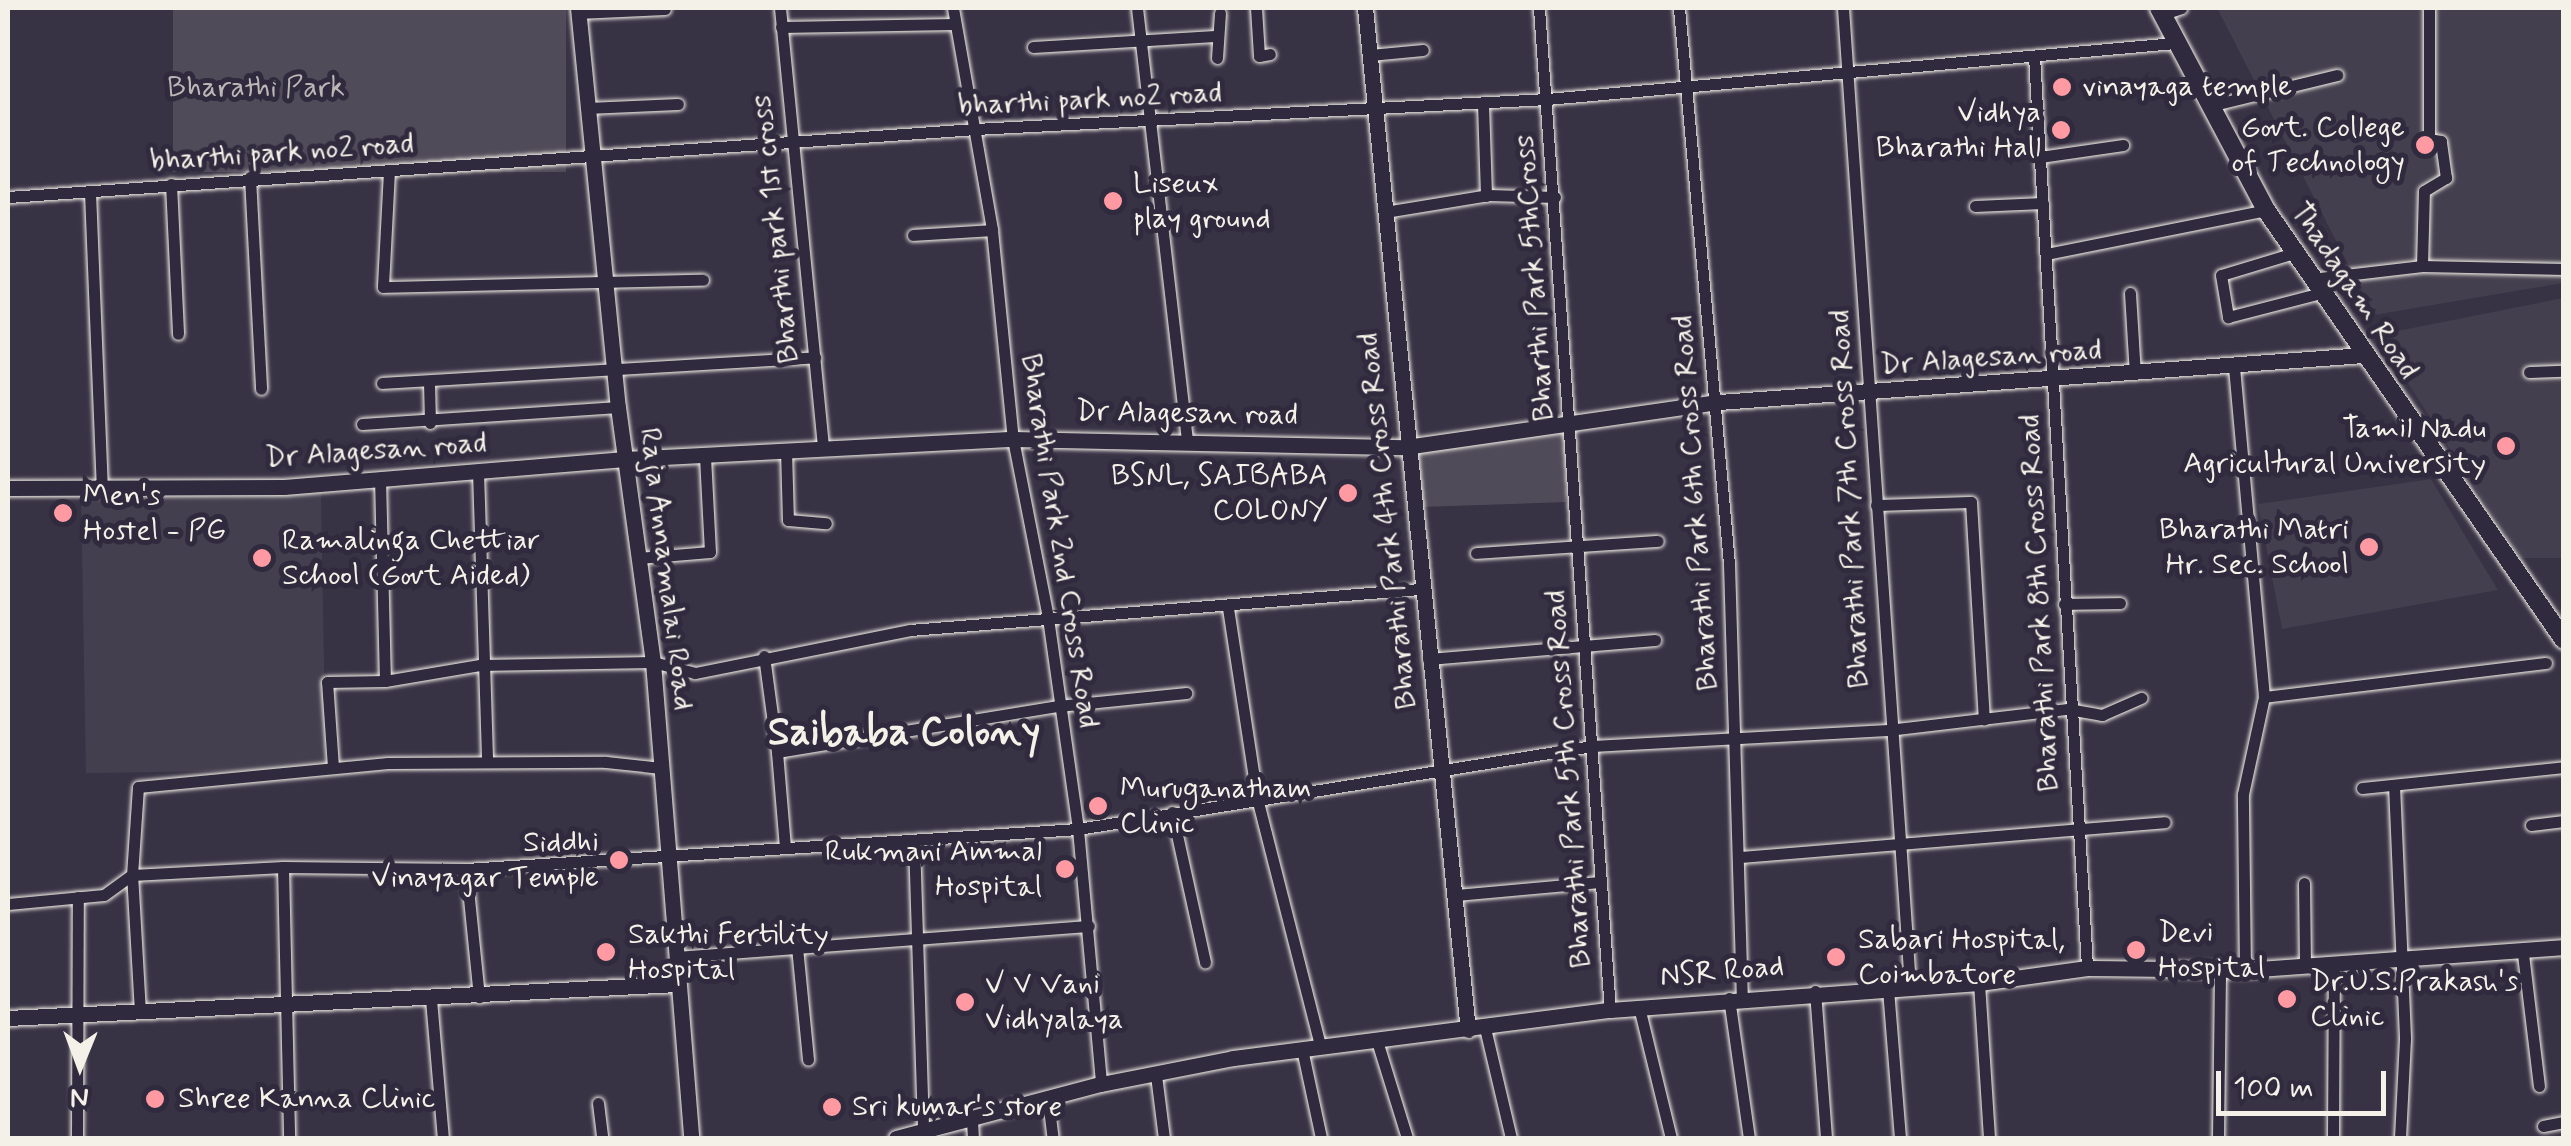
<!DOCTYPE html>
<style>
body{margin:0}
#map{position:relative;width:2571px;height:1146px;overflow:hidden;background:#373244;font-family:Mynerve,sans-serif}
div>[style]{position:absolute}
.built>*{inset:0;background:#433f4e;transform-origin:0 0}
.green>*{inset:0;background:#504b59;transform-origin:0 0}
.roads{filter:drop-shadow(0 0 2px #f4f1e8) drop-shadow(0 0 2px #f4f1e8)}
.street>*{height:11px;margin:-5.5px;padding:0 5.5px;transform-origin:5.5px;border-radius:5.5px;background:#2f2a3d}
.secondary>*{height:15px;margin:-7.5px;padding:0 7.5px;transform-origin:7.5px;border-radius:7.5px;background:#2f2a3d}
.primary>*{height:18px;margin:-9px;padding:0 9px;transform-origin:9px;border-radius:9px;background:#2f2a3d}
.dots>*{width:28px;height:28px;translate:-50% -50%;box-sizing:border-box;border:5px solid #2f2a3d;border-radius:50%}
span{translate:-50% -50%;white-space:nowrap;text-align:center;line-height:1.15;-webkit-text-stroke:10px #2f2a3d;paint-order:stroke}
.poi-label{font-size:30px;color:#f4f1e8}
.left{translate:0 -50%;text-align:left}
.right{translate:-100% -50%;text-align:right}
.park-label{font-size:30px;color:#bbb7b6}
.street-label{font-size:30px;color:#f4f1e8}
.district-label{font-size:40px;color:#f4f1e8;font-weight:700}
.frame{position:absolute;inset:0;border:10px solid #f4f1e8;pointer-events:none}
.north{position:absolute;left:30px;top:1016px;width:100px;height:100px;-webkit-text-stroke:8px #2f2a3d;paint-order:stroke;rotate:181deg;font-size:28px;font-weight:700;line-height:40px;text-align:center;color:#f4f1e8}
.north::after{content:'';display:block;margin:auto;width:35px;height:45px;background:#f4f1e8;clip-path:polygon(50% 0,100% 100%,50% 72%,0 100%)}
.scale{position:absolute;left:2216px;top:1071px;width:170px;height:45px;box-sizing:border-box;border:5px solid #f4f1e8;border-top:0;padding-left:12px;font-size:30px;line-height:35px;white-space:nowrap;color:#f4f1e8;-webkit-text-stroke:8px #2f2a3d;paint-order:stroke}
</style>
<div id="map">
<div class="built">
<i style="clip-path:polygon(2217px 8px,2563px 8px,2563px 283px,2374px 315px)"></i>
<i style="clip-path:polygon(2563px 298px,2563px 558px,2520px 558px,2377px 335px)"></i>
<i style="clip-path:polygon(2431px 479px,2498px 590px,2282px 629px,2258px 504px)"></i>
<i style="left:321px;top:491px;width:278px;height:240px;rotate:89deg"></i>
</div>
<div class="green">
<i style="left:173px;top:8px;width:393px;height:164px"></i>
<i style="clip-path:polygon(1566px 427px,1566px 502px,1422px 507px,1410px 451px)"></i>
</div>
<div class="roads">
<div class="street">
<i style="left:780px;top:8px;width:440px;rotate:84.4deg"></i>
<i style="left:953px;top:8px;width:225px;rotate:80deg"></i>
<i style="left:992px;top:230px;width:210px;rotate:84.3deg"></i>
<i style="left:1013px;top:439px;width:182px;rotate:78.9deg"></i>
<i style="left:1048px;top:618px;width:213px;rotate:81.9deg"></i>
<i style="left:1078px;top:829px;width:256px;rotate:84.8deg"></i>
<i style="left:1137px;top:8px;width:435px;rotate:83.4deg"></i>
<i style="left:1256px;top:8px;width:48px;rotate:86.4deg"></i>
<i style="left:1259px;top:56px;width:11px;rotate:-10deg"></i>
<i style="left:1539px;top:8px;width:1005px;rotate:85.95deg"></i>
<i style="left:1679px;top:8px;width:558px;rotate:84.86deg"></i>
<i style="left:1729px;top:564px;width:432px;rotate:88.3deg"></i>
<i style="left:1843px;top:8px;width:981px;rotate:86.08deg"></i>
<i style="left:578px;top:13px;width:87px;rotate:-2.6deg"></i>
<i style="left:2163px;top:14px;width:19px;rotate:-18deg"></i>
<i style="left:781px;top:27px;width:173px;rotate:-1deg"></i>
<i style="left:1033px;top:47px;width:182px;rotate:-3.5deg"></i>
<i style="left:1370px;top:55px;width:53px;rotate:-5.4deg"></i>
<i style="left:2034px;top:56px;width:914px;rotate:86.67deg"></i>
<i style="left:1217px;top:58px;width:45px;rotate:-86.2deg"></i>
<i style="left:1483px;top:104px;width:92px;rotate:88.1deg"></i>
<i style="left:2209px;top:106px;width:132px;rotate:-13.6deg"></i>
<i style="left:587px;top:108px;width:91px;rotate:-2.5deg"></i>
<i style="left:2040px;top:157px;width:84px;rotate:-8.2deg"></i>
<i style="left:389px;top:171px;width:116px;rotate:93deg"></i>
<i style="left:383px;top:287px;width:320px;rotate:-1.3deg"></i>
<i style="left:250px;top:177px;width:212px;rotate:87deg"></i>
<i style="left:171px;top:184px;width:150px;rotate:87.3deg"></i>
<i style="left:90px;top:192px;width:293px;rotate:87.7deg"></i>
<i style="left:8px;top:197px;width:969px;rotate:-4.02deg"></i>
<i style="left:975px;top:129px;width:573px;rotate:-3deg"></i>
<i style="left:1547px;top:99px;width:630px;rotate:-5.1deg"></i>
<i style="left:1975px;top:206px;width:68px;rotate:-2.5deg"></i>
<i style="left:1385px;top:212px;width:105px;rotate:-9.3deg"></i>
<i style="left:1489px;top:195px;width:66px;rotate:1.7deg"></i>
<i style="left:913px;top:235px;width:79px;rotate:-3.6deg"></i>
<i style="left:2294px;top:253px;width:76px;rotate:163.2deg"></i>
<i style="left:2221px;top:275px;width:43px;rotate:80.5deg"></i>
<i style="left:2228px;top:317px;width:96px;rotate:-14.5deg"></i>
<i style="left:2046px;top:254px;width:224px;rotate:-11.3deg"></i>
<i style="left:2422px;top:266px;width:75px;rotate:-88.5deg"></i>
<i style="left:2424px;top:191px;width:26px;rotate:-31deg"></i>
<i style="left:2446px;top:178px;width:37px;rotate:-98deg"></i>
<i style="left:2441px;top:141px;width:12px;rotate:-171deg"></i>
<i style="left:2429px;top:139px;width:131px;rotate:-90deg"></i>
<i style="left:2311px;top:279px;width:112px;rotate:-6.7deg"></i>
<i style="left:2422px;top:266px;width:142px;rotate:1.2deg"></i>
<i style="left:2130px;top:293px;width:81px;rotate:86.5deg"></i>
<i style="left:2234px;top:367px;width:331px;rotate:84.8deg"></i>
<i style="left:2529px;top:372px;width:35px;rotate:-2deg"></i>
<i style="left:429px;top:382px;width:41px;rotate:88.6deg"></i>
<i style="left:382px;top:383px;width:434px;rotate:-3.4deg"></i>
<i style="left:362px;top:424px;width:257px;rotate:-3.8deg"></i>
<i style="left:786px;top:450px;width:70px;rotate:88.4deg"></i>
<i style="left:788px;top:520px;width:38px;rotate:5deg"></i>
<i style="left:478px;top:471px;width:290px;rotate:88.2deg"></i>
<i style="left:380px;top:478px;width:203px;rotate:88.6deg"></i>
<i style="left:385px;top:681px;width:96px;rotate:-9.6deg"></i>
<i style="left:480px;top:665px;width:173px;rotate:-1deg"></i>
<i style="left:653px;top:662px;width:43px;rotate:14.7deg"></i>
<i style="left:695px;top:673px;width:219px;rotate:-11.3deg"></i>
<i style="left:910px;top:630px;width:512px;rotate:-4.6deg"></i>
<i style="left:1876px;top:505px;width:95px;rotate:-1.8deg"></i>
<i style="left:1971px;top:502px;width:218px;rotate:86.6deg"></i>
<i style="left:1476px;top:553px;width:182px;rotate:-3.8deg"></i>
<i style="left:638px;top:558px;width:72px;rotate:-4.8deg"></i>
<i style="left:710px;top:552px;width:95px;rotate:-93deg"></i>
<i style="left:2064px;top:604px;width:56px;rotate:-1deg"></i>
<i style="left:1228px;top:608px;width:192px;rotate:81.3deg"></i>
<i style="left:1257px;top:798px;width:256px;rotate:75.7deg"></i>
<i style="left:764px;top:656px;width:97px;rotate:82.3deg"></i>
<i style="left:777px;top:752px;width:285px;rotate:-9.3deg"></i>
<i style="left:1058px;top:706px;width:129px;rotate:-5.8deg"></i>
<i style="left:1428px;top:659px;width:228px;rotate:-4.8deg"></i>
<i style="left:777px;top:752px;width:95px;rotate:85.2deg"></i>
<i style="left:333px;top:767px;width:85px;rotate:-94deg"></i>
<i style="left:327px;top:682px;width:58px;rotate:-1deg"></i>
<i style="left:2394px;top:785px;width:254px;rotate:87.5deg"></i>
<i style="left:2405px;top:1039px;width:99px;rotate:92.9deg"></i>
<i style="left:2362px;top:788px;width:203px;rotate:-5.9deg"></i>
<i style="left:1172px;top:812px;width:154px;rotate:77.6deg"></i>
<i style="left:2531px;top:825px;width:33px;rotate:-7deg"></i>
<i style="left:914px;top:841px;width:291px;rotate:88.2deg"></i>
<i style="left:1740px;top:857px;width:426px;rotate:-4.7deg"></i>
<i style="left:283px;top:867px;width:271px;rotate:88.7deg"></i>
<i style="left:466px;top:869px;width:129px;rotate:84.2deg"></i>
<i style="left:2304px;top:883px;width:81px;rotate:89.3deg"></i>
<i style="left:1456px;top:895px;width:144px;rotate:-5.2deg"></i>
<i style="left:8px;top:904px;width:96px;rotate:-5.4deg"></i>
<i style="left:104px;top:895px;width:34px;rotate:-36deg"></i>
<i style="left:132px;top:875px;width:151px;rotate:-3deg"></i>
<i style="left:283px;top:867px;width:183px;rotate:0.6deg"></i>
<i style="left:466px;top:869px;width:613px;rotate:-3.74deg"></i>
<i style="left:1078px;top:829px;width:521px;rotate:-9.17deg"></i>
<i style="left:1592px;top:746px;width:296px;rotate:-3.1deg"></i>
<i style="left:1888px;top:730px;width:181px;rotate:-6.7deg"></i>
<i style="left:2068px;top:709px;width:35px;rotate:10deg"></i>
<i style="left:2102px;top:715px;width:43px;rotate:-23.6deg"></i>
<i style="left:797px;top:947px;width:113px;rotate:84.4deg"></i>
<i style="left:2523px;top:954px;width:133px;rotate:83.1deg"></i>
<i style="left:675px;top:957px;width:415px;rotate:-4.3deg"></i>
<i style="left:2245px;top:970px;width:176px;rotate:-90.7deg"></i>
<i style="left:2243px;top:794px;width:99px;rotate:-77.8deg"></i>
<i style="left:2264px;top:697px;width:284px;rotate:-6.9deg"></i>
<i style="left:1979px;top:983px;width:155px;rotate:86.3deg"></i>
<i style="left:1888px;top:989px;width:149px;rotate:85.4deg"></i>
<i style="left:1815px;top:991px;width:147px;rotate:85.7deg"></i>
<i style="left:1729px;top:998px;width:141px;rotate:81.9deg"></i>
<i style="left:431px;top:999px;width:140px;rotate:85.1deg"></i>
<i style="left:1639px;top:1007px;width:135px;rotate:76.3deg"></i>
<i style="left:140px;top:1012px;width:137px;rotate:-93.3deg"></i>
<i style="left:132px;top:875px;width:88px;rotate:-86.1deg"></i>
<i style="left:138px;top:787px;width:251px;rotate:-5.5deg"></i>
<i style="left:388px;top:763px;width:218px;rotate:-0.3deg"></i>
<i style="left:606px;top:762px;width:55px;rotate:6.2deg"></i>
<i style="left:1485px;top:1028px;width:113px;rotate:76.7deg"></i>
<i style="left:1377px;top:1041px;width:102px;rotate:72.8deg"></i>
<i style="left:1302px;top:1049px;width:91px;rotate:77.9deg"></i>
<i style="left:1156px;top:1075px;width:64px;rotate:82.8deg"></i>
<i style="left:1048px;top:1100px;width:38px;rotate:83deg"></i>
<i style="left:598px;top:1103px;width:35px;rotate:83deg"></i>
<i style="left:972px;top:1120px;width:18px;rotate:87deg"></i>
<i style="left:2543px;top:1126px;width:21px;rotate:-11deg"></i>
<i style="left:77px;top:1138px;width:241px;rotate:-89.8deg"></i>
<i style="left:2218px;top:1138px;width:167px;rotate:-89.3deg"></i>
<i style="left:2333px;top:1138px;width:175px;rotate:-89.7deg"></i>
</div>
<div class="secondary">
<i style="left:578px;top:8px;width:401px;rotate:84.3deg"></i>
<i style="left:618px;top:407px;width:257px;rotate:82.2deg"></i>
<i style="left:653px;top:662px;width:478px;rotate:85.4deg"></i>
<i style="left:1365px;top:8px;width:1027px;rotate:84.25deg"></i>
<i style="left:8px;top:488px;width:276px;rotate:-0.2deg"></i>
<i style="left:284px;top:487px;width:342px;rotate:-4.7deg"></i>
<i style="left:625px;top:459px;width:389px;rotate:-3deg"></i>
<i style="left:1013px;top:439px;width:392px;rotate:1.2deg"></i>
<i style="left:1405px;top:447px;width:317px;rotate:-8.2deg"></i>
<i style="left:1719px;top:402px;width:646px;rotate:-4.17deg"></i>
<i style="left:8px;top:1018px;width:670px;rotate:-2.91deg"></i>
<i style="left:896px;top:1138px;width:212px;rotate:-14.8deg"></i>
<i style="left:1101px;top:1084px;width:135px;rotate:-11.1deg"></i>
<i style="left:1233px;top:1058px;width:380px;rotate:-7.3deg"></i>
<i style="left:1610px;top:1010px;width:370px;rotate:-4.2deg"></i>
<i style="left:1979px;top:983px;width:109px;rotate:-7.9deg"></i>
<i style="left:2087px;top:968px;width:158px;rotate:0.7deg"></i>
<i style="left:2245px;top:970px;width:320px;rotate:-4.1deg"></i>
</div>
<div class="primary">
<i style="left:2159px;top:8px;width:229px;rotate:62.1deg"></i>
<i style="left:2266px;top:210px;width:523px;rotate:55.28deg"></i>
</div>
</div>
<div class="dots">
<i style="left:2062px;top:87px;background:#ff9aa2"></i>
<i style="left:2061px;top:130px;background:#ff9aa2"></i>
<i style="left:2425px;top:145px;background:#ff9aa2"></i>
<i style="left:1113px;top:201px;background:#ff9aa2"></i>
<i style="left:2506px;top:446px;background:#ff9aa2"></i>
<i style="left:1348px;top:493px;background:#ff9aa2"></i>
<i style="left:63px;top:513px;background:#ff9aa2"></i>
<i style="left:2369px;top:547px;background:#ff9aa2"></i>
<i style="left:262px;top:558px;background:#ff9aa2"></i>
<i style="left:1098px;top:806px;background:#ff9aa2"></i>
<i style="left:619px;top:860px;background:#ff9aa2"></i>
<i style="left:1065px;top:869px;background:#ff9aa2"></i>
<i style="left:2136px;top:950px;background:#ff9aa2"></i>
<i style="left:606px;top:952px;background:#ff9aa2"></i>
<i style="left:1836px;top:957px;background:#ff9aa2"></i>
<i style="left:2287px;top:999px;background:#ff9aa2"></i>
<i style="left:965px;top:1002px;background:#ff9aa2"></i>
<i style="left:155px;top:1099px;background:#ff9aa2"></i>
<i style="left:832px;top:1107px;background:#ff9aa2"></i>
</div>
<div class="poi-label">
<span class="left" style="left:2082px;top:87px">vinayaga temple</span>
<span class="right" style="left:2041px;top:130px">Vidhya<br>Bharathi Hall</span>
<span class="right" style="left:2405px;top:145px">Govt. College<br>of Technology</span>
<span class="left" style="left:1133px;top:201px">Liseux<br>play ground</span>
<span class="right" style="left:2486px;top:446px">Tamil Nadu<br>Agricultural University</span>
<span class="right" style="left:1328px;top:493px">BSNL, SAIBABA<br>COLONY</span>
<span class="left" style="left:83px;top:513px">Men's<br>Hostel - PG</span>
<span class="right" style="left:2349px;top:547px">Bharathi Matri<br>Hr. Sec. School</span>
<span class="left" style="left:282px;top:558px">Ramalinga Chettiar<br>School (Govt Aided)</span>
<span class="left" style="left:1120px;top:806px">Muruganatham<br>Clinic</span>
<span class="right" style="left:599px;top:860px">Siddhi<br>Vinayagar Temple</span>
<span class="right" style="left:1042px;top:869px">Rukmani Ammal<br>Hospital</span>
<span class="left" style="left:2158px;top:950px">Devi<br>Hospital</span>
<span class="left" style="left:628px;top:952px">Sakthi Fertility<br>Hospital</span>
<span class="left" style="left:1858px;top:957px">Sabari Hospital,<br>Coimbatore</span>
<span class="left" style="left:2310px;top:999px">Dr.U.S.Prakash's<br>Clinic</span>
<span class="left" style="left:985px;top:1002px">V V Vani<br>Vidhyalaya</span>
<span class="left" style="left:178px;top:1099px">Shree Kanna Clinic</span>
<span class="left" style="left:852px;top:1107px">Sri kumar's store</span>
</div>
<div class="park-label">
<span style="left:256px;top:88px">Bharathi Park</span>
</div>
<div class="street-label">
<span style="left:1090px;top:100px;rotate:-3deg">bharthi park no2 road</span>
<span style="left:282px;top:153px;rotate:-4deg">bharthi park no2 road</span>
<span style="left:776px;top:229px;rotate:-96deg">Bharthi park 1st cross</span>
<span style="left:1535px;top:278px;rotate:-94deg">Bharthi Park 5thCross</span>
<span style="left:2354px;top:291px;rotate:56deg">Thadagam Road</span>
<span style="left:1991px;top:358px;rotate:-4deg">Dr Alagesan road</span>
<span style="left:1187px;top:414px;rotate:1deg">Dr Alagesan road</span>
<span style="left:376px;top:451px;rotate:-4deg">Dr Alagesan road</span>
<span style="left:1850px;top:499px;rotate:-93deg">Bharathi Park 7th Cross Road</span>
<span style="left:1696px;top:503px;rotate:-94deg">Bharathi Park 6th Cross Road</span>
<span style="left:1388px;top:521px;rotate:-96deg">Bharathi Park 4th Cross Road</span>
<span style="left:1059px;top:541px;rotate:81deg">Bharathi Park 2nd Cross Road</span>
<span style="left:666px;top:569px;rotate:83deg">Raja Annamalai Road</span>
<span style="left:2040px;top:603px;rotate:-93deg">Bharathi Park 8th Cross Road</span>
<span style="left:1569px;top:779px;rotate:-94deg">Bharathi Park 5th Cross Road</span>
<span style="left:1722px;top:972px;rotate:-5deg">NSR Road</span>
</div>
<div class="district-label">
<span style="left:904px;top:733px">Saibaba Colony</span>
</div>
<div class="frame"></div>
<div class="north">N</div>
<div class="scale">100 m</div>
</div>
